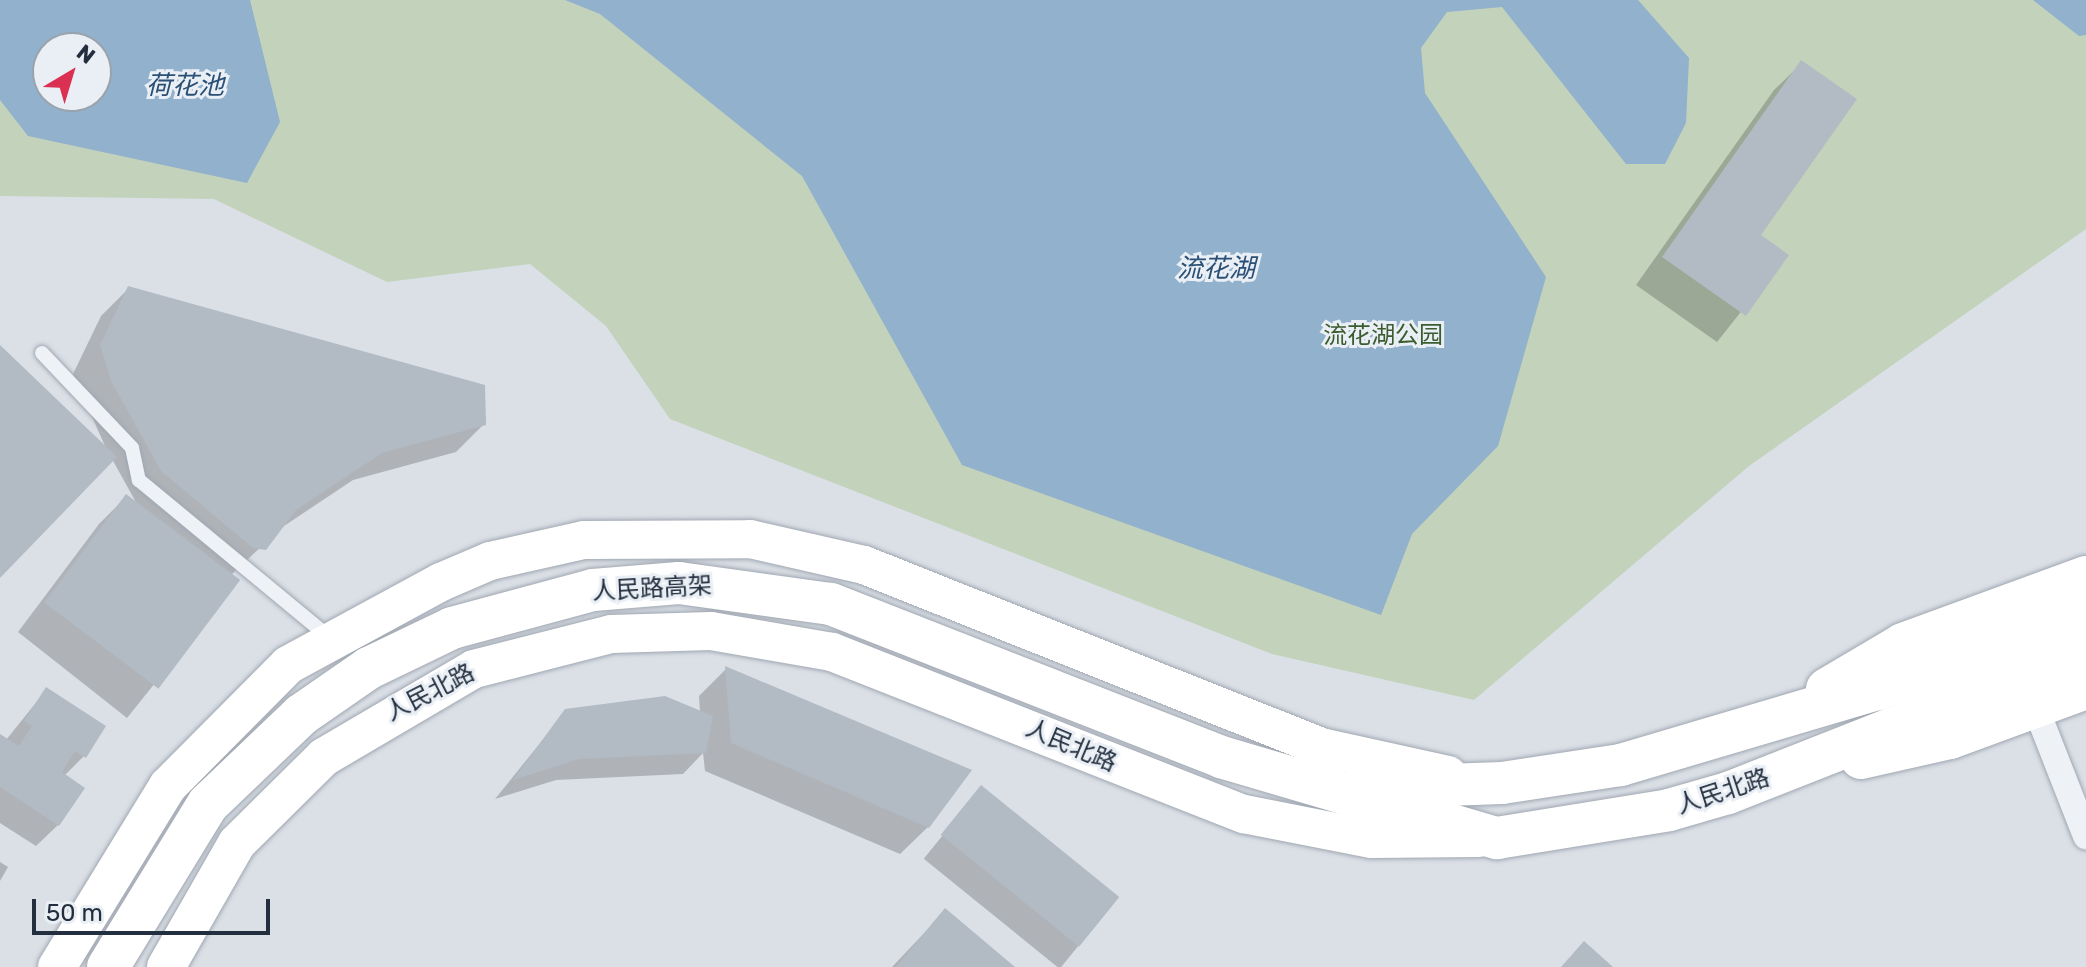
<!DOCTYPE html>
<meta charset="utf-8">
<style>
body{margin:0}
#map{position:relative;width:2086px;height:967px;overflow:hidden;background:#dbe0e7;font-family:Rubik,"Noto Sans SC",sans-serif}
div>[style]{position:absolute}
.green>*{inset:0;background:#c2d2bb}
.water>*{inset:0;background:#91b1cc}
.shadow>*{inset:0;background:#0003;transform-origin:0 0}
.building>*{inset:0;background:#b2bac4;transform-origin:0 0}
.roads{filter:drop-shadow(0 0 2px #a0a7b1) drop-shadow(0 0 2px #a0a7b1)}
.service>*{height:14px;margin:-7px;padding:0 7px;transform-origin:7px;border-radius:7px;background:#eef1f5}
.minor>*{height:26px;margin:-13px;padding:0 13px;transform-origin:13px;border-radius:13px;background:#eef1f5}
.secondary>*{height:38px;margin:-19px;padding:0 19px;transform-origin:19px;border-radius:19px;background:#fff}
.primary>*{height:42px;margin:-21px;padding:0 21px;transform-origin:21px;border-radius:21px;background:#fff}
span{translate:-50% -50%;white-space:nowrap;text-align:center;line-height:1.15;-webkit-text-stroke:6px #eaeff5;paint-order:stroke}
.park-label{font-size:24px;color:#3a5c2f}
.street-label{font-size:24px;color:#232f3f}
.water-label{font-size:26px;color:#2a5076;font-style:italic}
.north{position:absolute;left:32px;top:32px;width:80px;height:80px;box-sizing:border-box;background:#eaeff5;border:2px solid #9aa2ac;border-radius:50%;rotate:38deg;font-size:22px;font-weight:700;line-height:32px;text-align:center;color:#232f3f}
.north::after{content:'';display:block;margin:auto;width:28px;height:36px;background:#dc3053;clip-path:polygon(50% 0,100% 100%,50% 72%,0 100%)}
.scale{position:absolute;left:32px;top:899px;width:238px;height:36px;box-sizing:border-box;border:4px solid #232f3f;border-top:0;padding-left:10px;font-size:24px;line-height:28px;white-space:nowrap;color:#232f3f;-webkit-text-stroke:6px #eaeff5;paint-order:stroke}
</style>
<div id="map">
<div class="green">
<i style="clip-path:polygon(evenodd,0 0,2086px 0,2086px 229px,1749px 466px,1474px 700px,1272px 654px,670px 419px,606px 326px,530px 264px,387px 282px,214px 199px,0 196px,0 0,48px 48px,96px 48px,96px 96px,48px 96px,48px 48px)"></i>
</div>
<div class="water">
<i style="clip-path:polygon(evenodd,0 0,250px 0,280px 122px,247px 183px,28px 136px,0 100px,0 0,48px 48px,96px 48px,96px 96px,48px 96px,48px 48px)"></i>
<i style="clip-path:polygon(565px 0,1638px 0,1689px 58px,1686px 123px,1665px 164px,1626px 164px,1502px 7px,1447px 12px,1421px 48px,1425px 93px,1546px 277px,1498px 446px,1412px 534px,1381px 615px,962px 465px,802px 176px,600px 14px)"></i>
<i style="clip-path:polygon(2033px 0,2086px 0,2086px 35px,2079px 36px)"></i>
</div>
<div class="shadow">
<i style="clip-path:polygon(1802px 63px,1758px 236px,1786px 255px,1717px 342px,1636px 285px,1774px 90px)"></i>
<i style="clip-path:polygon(129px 288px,484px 424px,456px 452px,353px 480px,281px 528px,230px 576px,237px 581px,127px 718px,18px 632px,99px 524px,126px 497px,138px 506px,112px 459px,0 575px,0 348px,105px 446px,73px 374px,101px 316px)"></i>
<i style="clip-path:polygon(726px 669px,928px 827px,900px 854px,705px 771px,703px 753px,683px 774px,556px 780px,495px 799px,566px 711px,700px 713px,699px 696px)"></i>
<i style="clip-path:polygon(47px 689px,84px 756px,64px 776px,58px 825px,36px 846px,0 823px,0 736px,6px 740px)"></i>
<i style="left:981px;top:788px;width:175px;height:91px;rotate:39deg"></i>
<i style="clip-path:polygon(0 862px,8px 867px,0 881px)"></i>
<i style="clip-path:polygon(945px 911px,1012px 967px,892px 967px)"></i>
</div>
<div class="building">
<i style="clip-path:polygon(1801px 60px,1857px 99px,1761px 235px,1789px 255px,1746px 316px,1662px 257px)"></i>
<i style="clip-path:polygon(128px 286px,485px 385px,486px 425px,382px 453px,296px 510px,266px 550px,253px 548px,161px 471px,111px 381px,100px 345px)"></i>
<i style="clip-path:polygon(0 345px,117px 457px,0 578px)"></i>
<i style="left:126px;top:494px;width:143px;height:136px;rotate:37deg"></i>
<i style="clip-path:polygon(725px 666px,972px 770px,929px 828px,731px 743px)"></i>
<i style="clip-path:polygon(46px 687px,106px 726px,86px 758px,75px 751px,62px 772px,85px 788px,59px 826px,0 787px,0 734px,19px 746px,32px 726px,24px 721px)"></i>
<i style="clip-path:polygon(665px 696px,713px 716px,706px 753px,579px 759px,513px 780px,565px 709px)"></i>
<i style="left:981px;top:785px;width:178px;height:64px;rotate:39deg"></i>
<i style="clip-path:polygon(945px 908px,1015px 967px,896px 967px)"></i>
<i style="clip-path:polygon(1584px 941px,1613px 967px,1561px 967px)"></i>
</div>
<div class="roads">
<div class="service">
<i style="left:42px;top:353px;width:131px;rotate:46.5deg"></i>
<i style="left:132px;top:448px;width:33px;rotate:78deg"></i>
<i style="left:139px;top:480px;width:246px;rotate:39.6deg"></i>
</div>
<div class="minor">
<i style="left:2035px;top:706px;width:140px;rotate:68.6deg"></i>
</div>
<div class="secondary">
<i style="left:57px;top:967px;width:212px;rotate:-58.5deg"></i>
<i style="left:168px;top:786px;width:170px;rotate:-45.2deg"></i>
<i style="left:288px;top:665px;width:174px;rotate:-28.5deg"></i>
<i style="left:441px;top:582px;width:53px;rotate:-23.2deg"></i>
<i style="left:490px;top:561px;width:96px;rotate:-12.6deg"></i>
<i style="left:584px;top:540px;width:166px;rotate:-0.3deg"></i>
<i style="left:750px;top:539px;width:117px;rotate:12.8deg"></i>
<i style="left:864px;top:565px;width:496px;rotate:21.7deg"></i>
<i style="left:1325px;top:748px;width:126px;rotate:12.4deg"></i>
<i style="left:166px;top:967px;width:143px;rotate:-60.2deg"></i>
<i style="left:237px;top:843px;width:122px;rotate:-44.7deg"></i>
<i style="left:324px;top:757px;width:174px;rotate:-30.4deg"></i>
<i style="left:474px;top:669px;width:141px;rotate:-14.3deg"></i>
<i style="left:611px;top:634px;width:100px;rotate:-1.7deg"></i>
<i style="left:711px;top:631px;width:123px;rotate:9.8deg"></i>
<i style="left:832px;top:652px;width:443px;rotate:21.5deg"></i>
<i style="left:1244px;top:814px;width:130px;rotate:11.1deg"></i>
<i style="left:1372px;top:839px;width:107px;rotate:-0.5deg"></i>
</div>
<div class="primary">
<i style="left:1827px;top:689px;width:88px;rotate:-30.6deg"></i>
<i style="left:1903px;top:644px;width:195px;rotate:-20.1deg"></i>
<i style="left:1861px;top:758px;width:91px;rotate:-12.7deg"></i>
<i style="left:1950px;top:738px;width:145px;rotate:-20.2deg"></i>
<i style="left:1361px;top:788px;width:141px;rotate:-2deg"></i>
<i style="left:1502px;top:783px;width:120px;rotate:-8.6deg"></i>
<i style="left:1621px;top:765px;width:268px;rotate:-16.5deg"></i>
<i style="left:1878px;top:689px;width:221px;rotate:-20.1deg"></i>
<i style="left:108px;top:967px;width:191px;rotate:-58.5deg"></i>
<i style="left:208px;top:804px;width:129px;rotate:-43.7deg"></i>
<i style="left:301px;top:715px;width:83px;rotate:-34.7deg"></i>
<i style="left:369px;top:668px;width:92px;rotate:-25.7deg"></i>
<i style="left:452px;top:628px;width:146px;rotate:-15.1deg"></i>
<i style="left:593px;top:590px;width:86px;rotate:-4.7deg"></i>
<i style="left:679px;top:583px;width:153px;rotate:7.9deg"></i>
<i style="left:831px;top:604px;width:419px;rotate:21.4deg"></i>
<i style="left:1221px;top:757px;width:288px;rotate:16.4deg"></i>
<i style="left:1497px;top:838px;width:174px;rotate:-9.2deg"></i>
<i style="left:1669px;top:810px;width:61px;rotate:-16.1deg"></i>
<i style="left:1728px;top:793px;width:385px;rotate:-21.5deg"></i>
</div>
</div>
<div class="park-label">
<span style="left:1383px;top:336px">流花湖公园</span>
</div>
<div class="street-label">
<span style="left:652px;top:589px;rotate:-3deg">人民路高架</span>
<span style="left:430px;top:693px;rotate:-27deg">人民北路</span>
<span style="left:1071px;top:746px;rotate:23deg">人民北路</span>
<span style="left:1723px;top:792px;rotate:-18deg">人民北路</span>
</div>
<div class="water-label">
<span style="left:185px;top:86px">荷花池</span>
<span style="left:1216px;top:269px">流花湖</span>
</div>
<div class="north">N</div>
<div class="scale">50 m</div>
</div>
